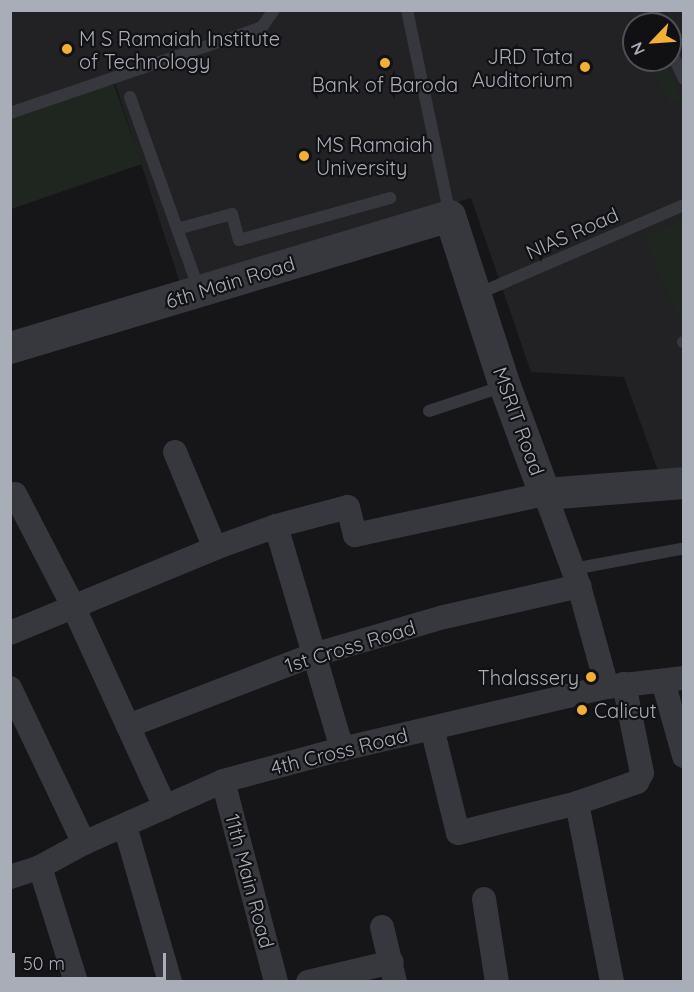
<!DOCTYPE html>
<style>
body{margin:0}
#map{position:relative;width:694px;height:992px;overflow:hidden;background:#161618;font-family:Quicksand,sans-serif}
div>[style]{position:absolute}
.built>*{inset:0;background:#222225}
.green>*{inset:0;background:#1e261f}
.service>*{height:12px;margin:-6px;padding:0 6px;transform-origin:6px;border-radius:6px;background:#37383d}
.minor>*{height:24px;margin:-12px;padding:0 12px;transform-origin:12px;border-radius:12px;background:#37383d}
.tertiary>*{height:32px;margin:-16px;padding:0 16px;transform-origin:16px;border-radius:16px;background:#37383d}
.dots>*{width:16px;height:16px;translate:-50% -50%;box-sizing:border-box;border:3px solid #111113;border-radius:50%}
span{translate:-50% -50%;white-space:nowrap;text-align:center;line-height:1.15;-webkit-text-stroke:4.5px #111113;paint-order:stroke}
.poi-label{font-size:20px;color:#a8adb8}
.left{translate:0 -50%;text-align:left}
.right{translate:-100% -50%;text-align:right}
.street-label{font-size:20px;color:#a8adb8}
.frame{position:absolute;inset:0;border:12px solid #a8adb8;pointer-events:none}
.north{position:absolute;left:622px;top:12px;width:60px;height:60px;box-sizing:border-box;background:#111113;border:2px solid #4d4f55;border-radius:50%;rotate:245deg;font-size:16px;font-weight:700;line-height:24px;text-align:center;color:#a8adb8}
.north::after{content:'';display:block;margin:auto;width:21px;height:27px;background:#f2b134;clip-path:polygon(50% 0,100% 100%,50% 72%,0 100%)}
.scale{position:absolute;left:12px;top:953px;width:154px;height:27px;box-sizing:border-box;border:3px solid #a8adb8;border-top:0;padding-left:8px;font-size:18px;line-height:21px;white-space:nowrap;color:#a8adb8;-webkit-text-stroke:4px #111113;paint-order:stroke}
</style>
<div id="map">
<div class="built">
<i style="clip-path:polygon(evenodd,10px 11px,683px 11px,683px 472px,659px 474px,624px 377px,531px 372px,471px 198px,181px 286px,114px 80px,11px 115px,10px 11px,634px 24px,670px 24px,670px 60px,634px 60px,634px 24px)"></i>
</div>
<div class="green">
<i style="clip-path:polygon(649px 60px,664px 60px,682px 99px,669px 104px)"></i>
<i style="clip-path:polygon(113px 82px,142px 164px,11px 209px,10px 117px)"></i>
<i style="clip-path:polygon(683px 219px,683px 329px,643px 236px)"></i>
</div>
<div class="service">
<i style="left:407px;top:10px;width:209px;rotate:78.2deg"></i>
<i style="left:653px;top:10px;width:15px;rotate:67deg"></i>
<i style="left:670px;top:49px;width:33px;rotate:65deg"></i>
<i style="left:130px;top:97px;width:205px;rotate:70.3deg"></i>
<i style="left:10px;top:113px;width:266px;rotate:-18.8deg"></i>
<i style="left:262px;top:27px;width:21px;rotate:-55deg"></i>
<i style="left:177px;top:229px;width:57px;rotate:-15.3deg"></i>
<i style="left:232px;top:214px;width:27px;rotate:75deg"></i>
<i style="left:239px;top:240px;width:157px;rotate:-15.5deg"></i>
<i style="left:475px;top:295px;width:228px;rotate:-23.3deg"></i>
<i style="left:683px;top:342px;width:1px"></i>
<i style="left:429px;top:411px;width:79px;rotate:-18.4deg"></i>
<i style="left:573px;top:569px;width:110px;rotate:-10.5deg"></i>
</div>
<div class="minor">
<i style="left:175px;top:452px;width:104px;rotate:67.4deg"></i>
<i style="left:15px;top:494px;width:128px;rotate:62.6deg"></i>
<i style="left:74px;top:608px;width:219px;rotate:65.4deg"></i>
<i style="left:276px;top:526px;width:233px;rotate:73.5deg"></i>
<i style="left:10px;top:633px;width:222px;rotate:-22.5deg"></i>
<i style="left:215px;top:548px;width:65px;rotate:-19.8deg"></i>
<i style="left:276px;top:526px;width:74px;rotate:-14.8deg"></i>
<i style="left:348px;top:507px;width:29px;rotate:76deg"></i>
<i style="left:355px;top:535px;width:194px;rotate:-12.2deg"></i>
<i style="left:545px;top:494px;width:98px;rotate:69.7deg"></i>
<i style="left:579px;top:586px;width:105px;rotate:74.5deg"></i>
<i style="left:663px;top:681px;width:78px;rotate:74.4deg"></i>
<i style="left:10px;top:688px;width:172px;rotate:64.5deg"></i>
<i style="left:128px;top:726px;width:198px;rotate:-21deg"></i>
<i style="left:313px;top:655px;width:136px;rotate:-16.2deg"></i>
<i style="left:444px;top:617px;width:139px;rotate:-12.9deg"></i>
<i style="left:432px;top:728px;width:108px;rotate:76.1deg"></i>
<i style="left:458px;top:833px;width:123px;rotate:-14.1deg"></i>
<i style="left:577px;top:803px;width:64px;rotate:-19.3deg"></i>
<i style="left:637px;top:782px;width:10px;rotate:-61deg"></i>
<i style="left:642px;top:773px;width:91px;rotate:-101.4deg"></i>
<i style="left:223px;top:781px;width:208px;rotate:75.2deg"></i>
<i style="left:577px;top:803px;width:182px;rotate:78.9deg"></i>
<i style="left:125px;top:826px;width:162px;rotate:73.9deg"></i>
<i style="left:40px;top:867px;width:121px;rotate:72.6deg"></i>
<i style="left:10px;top:877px;width:32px;rotate:-18deg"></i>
<i style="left:40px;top:867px;width:50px;rotate:-28.6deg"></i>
<i style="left:84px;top:843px;width:152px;rotate:-24deg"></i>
<i style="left:223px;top:781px;width:123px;rotate:-15.1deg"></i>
<i style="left:342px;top:749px;width:272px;rotate:-13.2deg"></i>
<i style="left:607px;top:687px;width:78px;rotate:-6.7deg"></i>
<i style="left:484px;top:899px;width:84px;rotate:81.1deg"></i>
<i style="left:382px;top:927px;width:57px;rotate:76.7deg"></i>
<i style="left:308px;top:982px;width:86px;rotate:-13.4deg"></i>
</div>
<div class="tertiary">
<i style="left:10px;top:348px;width:459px;rotate:-16.7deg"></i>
<i style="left:450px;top:216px;width:179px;rotate:72.1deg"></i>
<i style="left:505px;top:386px;width:115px;rotate:69.7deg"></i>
<i style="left:545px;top:494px;width:139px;rotate:-4.5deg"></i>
</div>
<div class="dots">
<i style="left:67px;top:49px;background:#f2b134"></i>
<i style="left:385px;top:63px;background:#f2b134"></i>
<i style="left:585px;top:67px;background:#f2b134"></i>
<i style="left:304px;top:156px;background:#f2b134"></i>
<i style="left:591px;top:677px;background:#f2b134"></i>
<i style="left:582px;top:710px;background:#f2b134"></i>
</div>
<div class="poi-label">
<span class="left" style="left:79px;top:50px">M S Ramaiah Institute<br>of Technology</span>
<span class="right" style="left:573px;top:68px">JRD Tata<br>Auditorium</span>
<span style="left:385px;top:84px">Bank of Baroda</span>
<span class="left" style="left:316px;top:156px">MS Ramaiah<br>University</span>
<span class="right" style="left:579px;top:677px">Thalassery</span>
<span class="left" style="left:594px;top:710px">Calicut</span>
</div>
<div class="street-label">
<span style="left:572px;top:233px;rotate:-24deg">NIAS Road</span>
<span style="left:230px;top:282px;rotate:-17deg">6th Main Road</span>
<span style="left:519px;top:421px;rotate:70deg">MSRIT Road</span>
<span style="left:350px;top:646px;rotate:-17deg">1st Cross Road</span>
<span style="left:339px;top:751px;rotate:-14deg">4th Cross Road</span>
<span style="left:250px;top:881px;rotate:75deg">11th Main Road</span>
</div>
<div class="frame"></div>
<div class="north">N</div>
<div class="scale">50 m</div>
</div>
